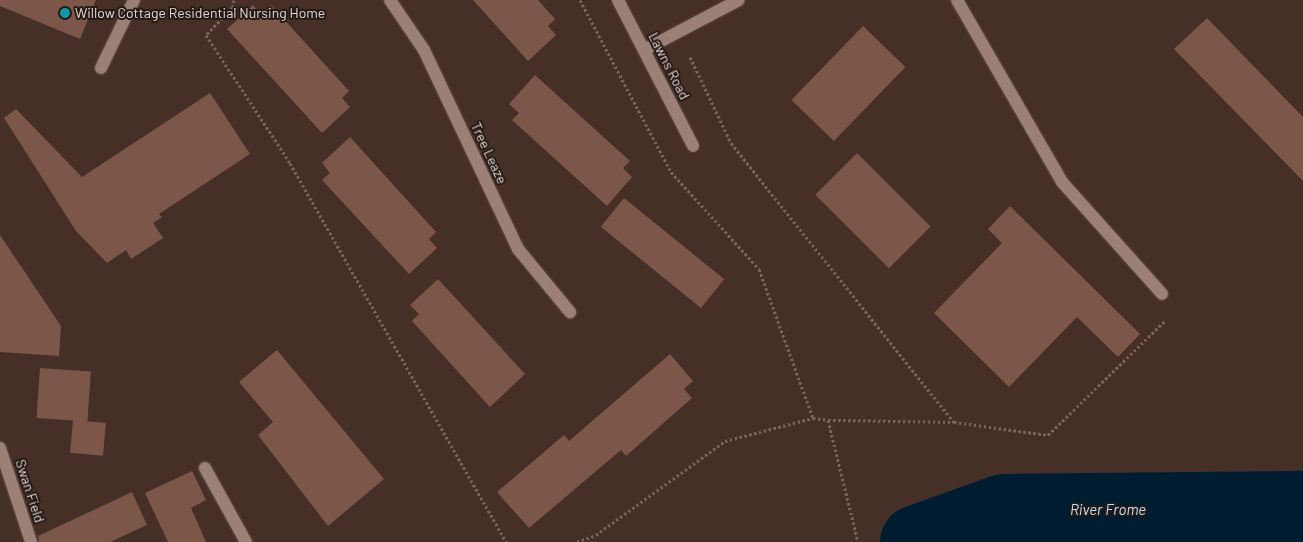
<!DOCTYPE html>
<style>
body{margin:0}
#map{position:relative;width:1303px;height:542px;overflow:hidden;background:#462f26;font-family:Barlow,sans-serif}
div>[style]{position:absolute}
.river>*{height:74px;margin:-37px;padding:0 37px;transform-origin:37px;border-radius:37px;background:#001c31}
.building>*{inset:0;background:#7b5649;transform-origin:0 0}
.path>*{height:3px;margin-top:-1.5px;transform-origin:0;background:repeating-linear-gradient(90deg,#79655d 0 2.5px,transparent 0 5px)}
.roads{filter:drop-shadow(0 0 1px #5f4c45) drop-shadow(0 0 1px #5f4c45)}
.service>*{height:12px;margin:-6px;padding:0 6px;transform-origin:6px;border-radius:6px;background:#9c8077}
.minor>*{height:12px;margin:-6px;padding:0 6px;transform-origin:6px;border-radius:6px;background:#9c8077}
.dots>*{width:14px;height:14px;translate:-50% -50%;box-sizing:border-box;border:2px solid #241a16;border-radius:50%}
span{translate:-50% -50%;white-space:nowrap;text-align:center;line-height:1.15;-webkit-text-stroke:4px #241a16;paint-order:stroke}
.poi-label{font-size:14px;color:#e5d6d1}
.left{translate:0 -50%;text-align:left}
.street-label{font-size:14px;color:#e5d6d1}
.water-label{font-size:15px;color:#bfdff9;font-style:italic}
</style>
<div id="map">
<div class="river">
<i style="left:917px;top:542px;width:92px;rotate:-19.6deg"></i>
<i style="left:1004px;top:511px;width:299px;rotate:-0.6deg"></i>
</div>
<div class="building">
<i style="clip-path:polygon(0 0,96px 0,80px 39px,0 6px)"></i>
<i style="clip-path:polygon(473px 0,538px 0,555px 19px,548px 26px,556px 35px,528px 61px)"></i>
<i style="clip-path:polygon(253px 5px,261px 14px,271px 5px,349px 91px,342px 98px,350px 107px,322px 133px,227px 29px)"></i>
<i style="clip-path:polygon(1207px 18px,1303px 117px,1303px 181px,1174px 49px)"></i>
<i style="left:863px;top:26px;width:59px;height:103px;rotate:44deg"></i>
<i style="clip-path:polygon(535px 75px,630px 161px,623px 168px,632px 177px,607px 206px,512px 120px,519px 113px,509px 104px)"></i>
<i style="clip-path:polygon(210px 93px,250px 154px,159px 214px,162px 217px,153px 223px,163px 238px,131px 259px,126px 250px,107px 263px,76px 231px,4px 118px,16px 109px,82px 177px)"></i>
<i style="clip-path:polygon(350px 137px,436px 232px,429px 239px,437px 248px,409px 274px,322px 180px,330px 173px,322px 163px)"></i>
<i style="left:857px;top:153px;width:104px;height:59px;rotate:45deg"></i>
<i style="left:624px;top:198px;width:129px;height:37px;rotate:39deg"></i>
<i style="clip-path:polygon(1010px 206px,1140px 334px,1118px 357px,1077px 317px,1009px 387px,934px 313px,1002px 243px,988px 229px)"></i>
<i style="clip-path:polygon(0 235px,61px 326px,59px 356px,0 352px)"></i>
<i style="clip-path:polygon(438px 279px,525px 374px,490px 407px,412px 321px,419px 314px,410px 305px)"></i>
<i style="clip-path:polygon(277px 350px,384px 479px,328px 526px,258px 435px,273px 422px,239px 382px)"></i>
<i style="clip-path:polygon(670px 354px,693px 381px,684px 389px,692px 398px,626px 456px,621px 450px,529px 528px,497px 492px,564px 435px,569px 441px)"></i>
<i style="left:40px;top:368px;width:51px;height:50px;rotate:4deg"></i>
<i style="left:73px;top:420px;width:33px;height:33px;rotate:5deg"></i>
<i style="clip-path:polygon(192px 471px,206px 500px,191px 508px,206px 542px,168px 542px,145px 493px)"></i>
<i style="clip-path:polygon(132px 492px,147px 525px,110px 542px,39px 542px,38px 536px)"></i>
</div>
<div class="path">
<i style="left:234px;top:0;width:7px;rotate:98deg"></i>
<i style="left:233px;top:7px;width:39px;rotate:134deg"></i>
<i style="left:206px;top:35px;width:153px;rotate:56.7deg"></i>
<i style="left:290px;top:163px;width:436px;rotate:60.3deg"></i>
<i style="left:580px;top:0;width:195px;rotate:62.1deg"></i>
<i style="left:671px;top:172px;width:131px;rotate:47.8deg"></i>
<i style="left:759px;top:269px;width:158px;rotate:70.1deg"></i>
<i style="left:813px;top:418px;width:15px;rotate:8deg"></i>
<i style="left:828px;top:420px;width:126px;rotate:76.2deg"></i>
<i style="left:690px;top:57px;width:95px;rotate:64.5deg"></i>
<i style="left:731px;top:143px;width:357px;rotate:51.4deg"></i>
<i style="left:828px;top:420px;width:126px;rotate:0.9deg"></i>
<i style="left:954px;top:422px;width:95px;rotate:7.9deg"></i>
<i style="left:1048px;top:435px;width:163px;rotate:-44.3deg"></i>
<i style="left:577px;top:542px;width:20px;rotate:-20deg"></i>
<i style="left:596px;top:535px;width:160px;rotate:-36.1deg"></i>
<i style="left:725px;top:441px;width:91px;rotate:-14.6deg"></i>
</div>
<div class="roads">
<div class="service">
<i style="left:957px;top:0;width:210px;rotate:60deg"></i>
<i style="left:1062px;top:182px;width:150px;rotate:48.2deg"></i>
<i style="left:205px;top:468px;width:85px;rotate:61deg"></i>
</div>
<div class="minor">
<i style="left:390px;top:0;width:60px;rotate:55.8deg"></i>
<i style="left:424px;top:50px;width:220px;rotate:64.7deg"></i>
<i style="left:518px;top:249px;width:82px;rotate:50.5deg"></i>
<i style="left:618px;top:0;width:164px;rotate:62.8deg"></i>
<i style="left:644px;top:50px;width:107px;rotate:-27.8deg"></i>
<i style="left:101px;top:68px;width:76px;rotate:-64.1deg"></i>
<i style="left:0;top:448px;width:99px;rotate:71.7deg"></i>
</div>
</div>
<div class="dots">
<i style="left:65px;top:13px;background:#0f9aa8"></i>
</div>
<div class="poi-label">
<span class="left" style="left:75px;top:13px">Willow Cottage Residential Nursing Home</span>
</div>
<div class="street-label">
<span style="left:669px;top:66px;rotate:63deg">Lawns Road</span>
<span style="left:489px;top:153px;rotate:65deg">Tree Leaze</span>
<span style="left:30px;top:491px;rotate:72deg">Swan Field</span>
</div>
<div class="water-label">
<span style="left:1108px;top:510px">River Frome</span>
</div>
</div>
